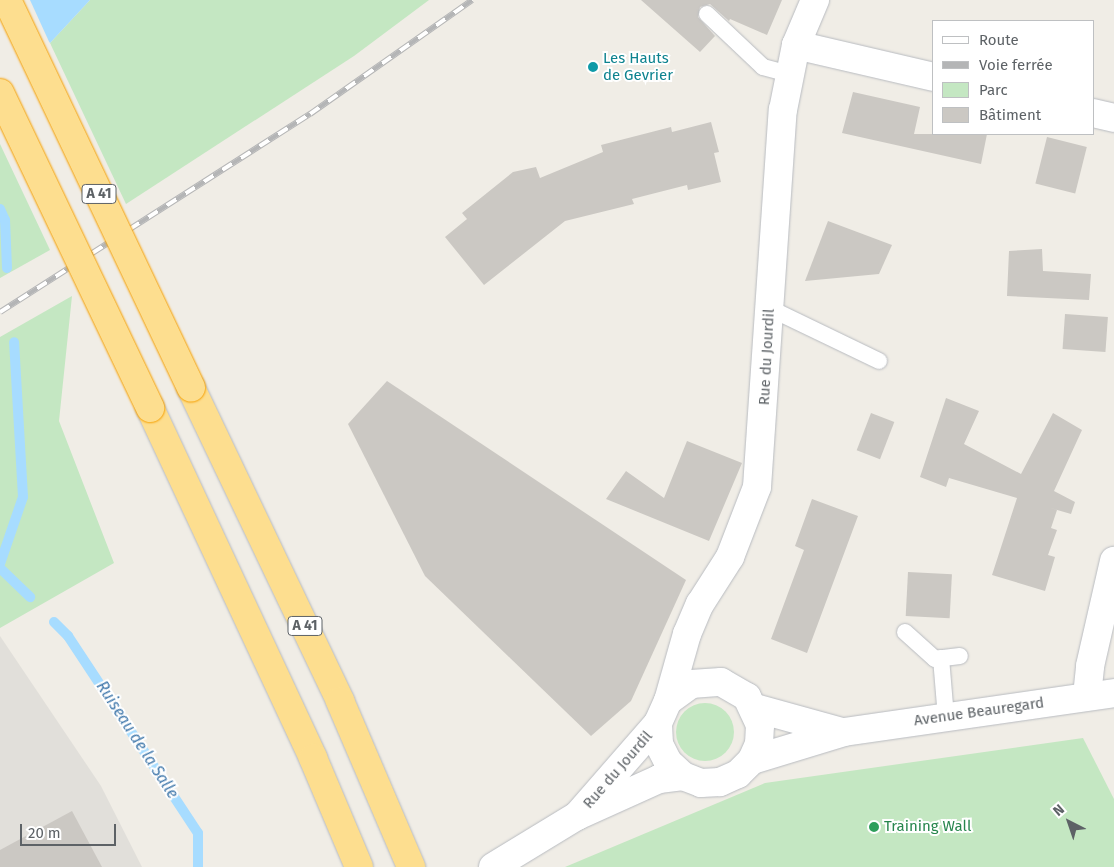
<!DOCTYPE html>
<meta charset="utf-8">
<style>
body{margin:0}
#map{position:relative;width:1114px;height:867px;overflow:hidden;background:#f0ede6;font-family:"Fira Sans",sans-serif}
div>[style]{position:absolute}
.industrial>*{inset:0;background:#e1dfda}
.green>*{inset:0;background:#c4e7c2}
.round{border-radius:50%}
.water>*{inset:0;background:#a7dcff}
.pier>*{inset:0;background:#f0ede6}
.stream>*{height:10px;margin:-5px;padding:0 5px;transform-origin:5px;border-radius:5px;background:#a7dcff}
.building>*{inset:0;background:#cbc8c3;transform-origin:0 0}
.roads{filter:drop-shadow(0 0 1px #b8bbc0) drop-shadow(0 0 1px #b8bbc0)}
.lane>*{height:16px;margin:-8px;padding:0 8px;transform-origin:8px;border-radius:8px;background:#fff}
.street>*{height:28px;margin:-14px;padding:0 14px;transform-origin:14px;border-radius:14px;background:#fff}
.secondary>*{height:28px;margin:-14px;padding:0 14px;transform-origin:14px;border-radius:14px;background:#fff}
.highway>*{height:28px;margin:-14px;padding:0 14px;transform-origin:14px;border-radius:14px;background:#fdde8f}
.rail>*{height:5.5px;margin-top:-2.75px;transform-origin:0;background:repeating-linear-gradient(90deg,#fff 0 11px,#b4b5b6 0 22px);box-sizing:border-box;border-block:1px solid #b4b5b6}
.bridges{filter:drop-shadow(0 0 1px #f6a000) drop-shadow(0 0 1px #f6a000)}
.highway-bridge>*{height:28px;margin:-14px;padding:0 14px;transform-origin:14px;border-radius:14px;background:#fdde8f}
.dots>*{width:14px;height:14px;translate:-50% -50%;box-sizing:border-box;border:2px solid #fff;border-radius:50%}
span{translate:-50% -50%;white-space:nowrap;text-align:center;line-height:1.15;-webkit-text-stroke:4px #fff;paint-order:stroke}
.shield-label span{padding:1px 4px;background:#fff;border:1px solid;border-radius:4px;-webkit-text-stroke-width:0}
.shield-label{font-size:14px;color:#5d6266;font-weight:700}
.culture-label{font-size:15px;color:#0d838f}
.left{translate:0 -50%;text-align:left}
.street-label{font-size:15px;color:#5d6266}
.leisure-label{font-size:15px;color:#27864d}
.water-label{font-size:16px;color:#3f77aa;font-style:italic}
.legend{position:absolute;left:932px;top:20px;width:162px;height:115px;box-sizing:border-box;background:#fff;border:1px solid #bec0c2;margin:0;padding:6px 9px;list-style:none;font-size:15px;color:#5d6266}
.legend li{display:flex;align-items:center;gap:10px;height:25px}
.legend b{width:25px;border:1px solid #bec0c2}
.north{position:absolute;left:1044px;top:797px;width:50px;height:50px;-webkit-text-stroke:4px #fff;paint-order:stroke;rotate:319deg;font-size:14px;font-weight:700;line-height:20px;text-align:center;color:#5d6266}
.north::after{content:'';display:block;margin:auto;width:18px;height:22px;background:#5d6266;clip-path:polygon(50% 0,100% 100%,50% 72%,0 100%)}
.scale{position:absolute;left:20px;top:824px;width:96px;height:22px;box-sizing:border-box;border:2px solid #5d6266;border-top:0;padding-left:6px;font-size:15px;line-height:18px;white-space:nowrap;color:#5d6266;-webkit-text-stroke:4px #fff;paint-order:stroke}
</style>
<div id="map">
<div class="industrial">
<i style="clip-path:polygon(0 636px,101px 786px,142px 867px,0 867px)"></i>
</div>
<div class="green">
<i style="clip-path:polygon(90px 0,429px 0,354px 56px,126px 204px,50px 43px)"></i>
<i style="clip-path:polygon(0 144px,50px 250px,0 278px)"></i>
<i style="clip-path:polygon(72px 296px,59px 421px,114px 563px,0 628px,0 337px)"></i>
<i class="round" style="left:676px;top:703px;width:58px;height:58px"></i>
<i style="clip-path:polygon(1083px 738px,1114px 799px,1114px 867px,565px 867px,765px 783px)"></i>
</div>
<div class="water">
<i style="clip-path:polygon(0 0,90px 0,50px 43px)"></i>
</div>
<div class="pier">
<i style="clip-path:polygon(0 0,30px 0,51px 46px,0 100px)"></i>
</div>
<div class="stream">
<i style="left:0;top:209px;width:12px;rotate:66deg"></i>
<i style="left:5px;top:220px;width:48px;rotate:87.6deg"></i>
<i style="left:0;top:564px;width:71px;rotate:-71.1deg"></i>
<i style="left:23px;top:497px;width:155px;rotate:-93.3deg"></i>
<i style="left:0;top:568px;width:42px;rotate:44deg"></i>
<i style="left:54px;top:622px;width:20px;rotate:45deg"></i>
<i style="left:68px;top:636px;width:236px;rotate:56.6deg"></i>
<i style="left:198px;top:833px;width:34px;rotate:90deg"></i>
</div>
<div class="building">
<i style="clip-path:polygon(641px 0,782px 0,767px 35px,730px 19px,729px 21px,710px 4px,700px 7px,698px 17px,715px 36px,700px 52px)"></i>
<i style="clip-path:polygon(853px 92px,920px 107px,914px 134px,987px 134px,981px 164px,842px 133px)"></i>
<i style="clip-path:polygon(711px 122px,719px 152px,714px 153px,721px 182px,688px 190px,687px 185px,632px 199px,634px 204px,565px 221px,484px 285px,445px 237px,467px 219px,462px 213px,513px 172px,536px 167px,540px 178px,603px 152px,601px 145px,671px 127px,672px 132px)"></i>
<i style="left:1047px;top:137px;width:41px;height:48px;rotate:14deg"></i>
<i style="clip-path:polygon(828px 221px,892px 245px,879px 274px,805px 281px)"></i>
<i style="clip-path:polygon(1042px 249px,1043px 271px,1091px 274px,1089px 300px,1007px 296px,1009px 251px)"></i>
<i style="left:1065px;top:314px;width:43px;height:35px;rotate:4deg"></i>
<i style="clip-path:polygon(387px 381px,686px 580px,631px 701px,591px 736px,425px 576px,348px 424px)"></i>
<i style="clip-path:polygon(946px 398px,979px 411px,964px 444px,1021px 474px,1053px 413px,1082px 430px,1054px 491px,1075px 502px,1071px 514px,1047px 507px,1057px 510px,1051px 528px,1057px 530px,1048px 555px,1055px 557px,1045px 591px,992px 575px,1017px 498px,949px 478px,946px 487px,920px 477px)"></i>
<i style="left:871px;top:413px;width:25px;height:40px;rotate:21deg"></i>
<i style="clip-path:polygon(687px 441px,742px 463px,709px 541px,606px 499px,626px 471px,664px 498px)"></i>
<i style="clip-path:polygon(812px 499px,858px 516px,807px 653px,771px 639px,804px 550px,795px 546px)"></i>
<i style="left:908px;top:572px;width:44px;height:44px;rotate:3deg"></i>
<i style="clip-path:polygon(72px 811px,102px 867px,0 867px,0 850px)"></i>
</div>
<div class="roads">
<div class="lane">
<i style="left:707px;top:14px;width:77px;rotate:43.4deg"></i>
<i style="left:763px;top:67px;width:28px;rotate:15deg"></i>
<i style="left:769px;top:308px;width:122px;rotate:25.7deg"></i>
<i style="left:905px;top:632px;width:40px;rotate:42deg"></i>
<i style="left:935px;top:659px;width:25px;rotate:-7deg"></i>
<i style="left:941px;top:658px;width:59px;rotate:85.2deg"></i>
</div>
<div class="street">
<i style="left:796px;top:45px;width:141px;rotate:13.1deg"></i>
<i style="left:1093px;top:113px;width:22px;rotate:13deg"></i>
<i style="left:1087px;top:696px;width:30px;rotate:-84deg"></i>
<i style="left:1090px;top:666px;width:108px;rotate:-77.1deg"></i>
<i style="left:668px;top:701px;width:70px;rotate:-74.2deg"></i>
<i style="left:687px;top:634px;width:33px;rotate:-67deg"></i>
<i style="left:700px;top:604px;width:56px;rotate:-57.4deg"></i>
<i style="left:730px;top:557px;width:75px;rotate:-68.9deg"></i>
<i style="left:757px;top:487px;width:378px;rotate:-86.1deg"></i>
<i style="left:783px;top:110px;width:66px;rotate:-78.7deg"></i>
<i style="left:796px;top:45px;width:49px;rotate:-67.1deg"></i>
</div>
<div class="secondary">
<i style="left:755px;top:708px;width:90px;rotate:15.4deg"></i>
<i style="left:752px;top:760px;width:96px;rotate:-16.9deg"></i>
<i style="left:844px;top:732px;width:273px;rotate:-8.2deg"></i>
<i style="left:577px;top:816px;width:123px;rotate:-48.9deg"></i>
<i style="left:658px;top:723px;width:24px;rotate:-66deg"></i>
<i style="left:668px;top:701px;width:29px;rotate:-36deg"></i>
<i style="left:691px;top:684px;width:30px;rotate:-4deg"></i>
<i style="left:721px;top:682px;width:30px;rotate:30deg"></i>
<i style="left:747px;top:697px;width:31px;rotate:65deg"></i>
<i style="left:760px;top:725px;width:19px;rotate:93deg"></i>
<i style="left:759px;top:744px;width:17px;rotate:114deg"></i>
<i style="left:752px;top:760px;width:20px;rotate:135deg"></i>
<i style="left:738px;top:774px;width:20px;rotate:156deg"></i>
<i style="left:720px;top:782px;width:19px;rotate:177deg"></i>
<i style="left:701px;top:783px;width:19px;rotate:-159deg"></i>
<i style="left:683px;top:776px;width:21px;rotate:-137deg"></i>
<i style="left:668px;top:762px;width:20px;rotate:-117deg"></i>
<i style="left:659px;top:744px;width:21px;rotate:-93deg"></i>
<i style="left:493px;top:867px;width:98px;rotate:-31.3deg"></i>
<i style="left:577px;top:816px;width:90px;rotate:-24.3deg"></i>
<i style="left:659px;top:779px;width:24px;rotate:-7deg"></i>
</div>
<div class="highway">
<i style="left:191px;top:388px;width:347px;rotate:64.5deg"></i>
<i style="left:340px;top:701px;width:181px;rotate:66.8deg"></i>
<i style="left:150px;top:408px;width:386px;rotate:65deg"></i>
<i style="left:313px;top:758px;width:118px;rotate:67.1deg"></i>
</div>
</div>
<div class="rail">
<i style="left:0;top:312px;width:368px;rotate:-32.6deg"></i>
<i style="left:310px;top:114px;width:198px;rotate:-35.1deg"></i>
</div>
<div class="bridges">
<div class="highway-bridge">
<i style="left:7px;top:0;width:429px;rotate:64.6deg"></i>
<i style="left:0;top:93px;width:349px;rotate:64.5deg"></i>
</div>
</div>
<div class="dots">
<i style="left:593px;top:67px;background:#0f9aa8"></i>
<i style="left:874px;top:827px;background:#2e9e5b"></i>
</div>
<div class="shield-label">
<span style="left:99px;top:194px">A 41</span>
<span style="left:305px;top:626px">A 41</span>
</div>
<div class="culture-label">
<span class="left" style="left:603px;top:67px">Les Hauts<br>de Gevrier</span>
</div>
<div class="street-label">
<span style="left:767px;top:357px;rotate:-87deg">Rue du Jourdil</span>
<span style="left:979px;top:712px;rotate:-8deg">Avenue Beauregard</span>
<span style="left:618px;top:770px;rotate:-49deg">Rue du Jourdil</span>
</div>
<div class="leisure-label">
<span class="left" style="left:884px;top:827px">Training Wall</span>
</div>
<div class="water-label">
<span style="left:137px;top:740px;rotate:57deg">Ruiseau de la Salle</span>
</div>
<ul class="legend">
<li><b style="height:6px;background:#fff"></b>Route</li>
<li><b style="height:6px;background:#b4b5b6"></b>Voie ferrée</li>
<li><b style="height:14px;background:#c4e7c2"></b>Parc</li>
<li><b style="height:14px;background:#cbc8c3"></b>Bâtiment</li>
</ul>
<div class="north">N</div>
<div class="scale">20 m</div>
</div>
